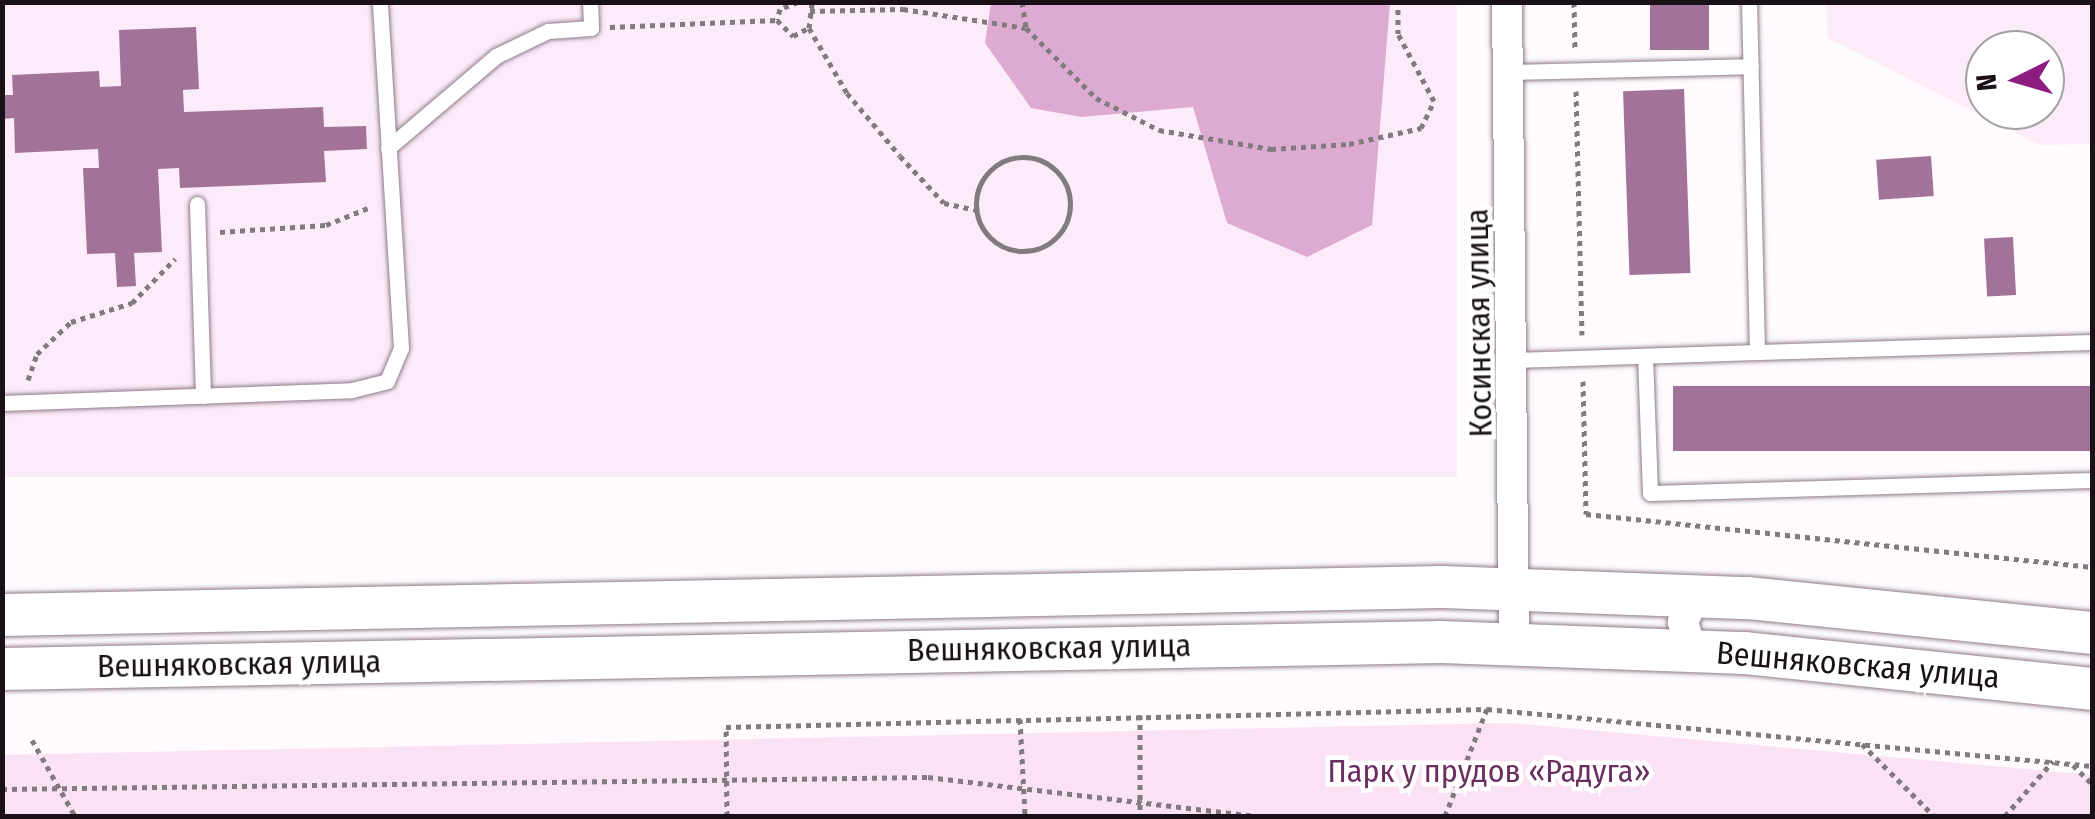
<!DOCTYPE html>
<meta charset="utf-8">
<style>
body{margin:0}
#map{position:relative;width:2095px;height:819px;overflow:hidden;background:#fefafd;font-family:"Fira Sans Condensed",sans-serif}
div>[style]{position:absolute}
.built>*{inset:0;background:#fcebf8;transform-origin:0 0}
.green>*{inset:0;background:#fae1f4}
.forest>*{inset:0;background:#ddaad2}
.building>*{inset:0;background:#a27299;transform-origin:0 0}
.path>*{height:5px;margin-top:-2.5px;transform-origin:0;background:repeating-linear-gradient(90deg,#817b7f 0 5px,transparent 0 10px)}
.path>.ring{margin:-2.5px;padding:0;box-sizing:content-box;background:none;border:5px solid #817b7f;border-radius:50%}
.roads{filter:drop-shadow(0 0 2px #8f7b8b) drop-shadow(0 0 2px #8f7b8b)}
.service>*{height:15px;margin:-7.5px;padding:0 7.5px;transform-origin:7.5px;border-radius:7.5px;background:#fff}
.minor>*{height:30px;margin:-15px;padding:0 15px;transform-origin:15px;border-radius:15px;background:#fff}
.secondary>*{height:42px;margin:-21px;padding:0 21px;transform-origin:21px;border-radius:21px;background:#fff}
span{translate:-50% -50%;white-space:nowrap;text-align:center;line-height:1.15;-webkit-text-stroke:9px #fff;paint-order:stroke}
.street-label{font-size:32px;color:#191117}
.park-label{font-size:32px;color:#6a2e61}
.frame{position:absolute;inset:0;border:5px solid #191117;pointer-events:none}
.north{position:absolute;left:1965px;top:30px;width:100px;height:100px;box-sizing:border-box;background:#fff;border:2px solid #a3a0a2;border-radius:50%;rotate:265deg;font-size:28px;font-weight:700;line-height:40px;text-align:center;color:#191117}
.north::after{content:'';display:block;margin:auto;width:35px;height:45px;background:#8c1c7f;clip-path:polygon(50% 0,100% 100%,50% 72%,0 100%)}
</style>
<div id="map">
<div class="built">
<i style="left:2px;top:3px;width:1455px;height:474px"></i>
<i style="clip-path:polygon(evenodd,1826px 3px,2092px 3px,2092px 144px,2040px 145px,1828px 38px,1826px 3px,1985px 50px,2045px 50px,2045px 110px,1985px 110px,1985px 50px)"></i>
</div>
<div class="green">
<i style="clip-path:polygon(1509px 723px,2092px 775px,2092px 816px,3px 816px,3px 755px)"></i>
</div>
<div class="forest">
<i style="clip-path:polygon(991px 3px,1390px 3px,1372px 225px,1307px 257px,1227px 223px,1193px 107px,1081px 117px,1031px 108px,985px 43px)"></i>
</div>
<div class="building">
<i style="left:1650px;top:2px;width:59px;height:48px"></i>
<i style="clip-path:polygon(196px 27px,199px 89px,183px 90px,184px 112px,323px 107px,324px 127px,366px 126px,367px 149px,324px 151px,326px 182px,180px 188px,179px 168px,158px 169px,162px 252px,134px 253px,136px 286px,117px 287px,115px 253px,87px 254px,83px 168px,99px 168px,98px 149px,15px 153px,14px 118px,2px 119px,2px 95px,13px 95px,12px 75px,99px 71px,100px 87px,121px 86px,119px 30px)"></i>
<i style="left:1684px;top:89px;width:184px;height:61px;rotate:88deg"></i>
<i style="left:1931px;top:156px;width:40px;height:55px;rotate:86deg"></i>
<i style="left:2013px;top:237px;width:58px;height:29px;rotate:87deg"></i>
<i style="left:2092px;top:386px;width:65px;height:419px;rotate:90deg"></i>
</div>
<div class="path">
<i style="left:798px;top:2px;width:19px;rotate:159deg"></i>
<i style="left:780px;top:9px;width:11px;rotate:105deg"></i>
<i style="left:777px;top:20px;width:23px;rotate:45deg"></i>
<i style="left:793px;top:36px;width:18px;rotate:-27deg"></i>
<i style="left:809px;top:28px;width:26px;rotate:-83deg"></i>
<i style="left:1022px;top:2px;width:26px;rotate:81deg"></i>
<i style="left:1574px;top:2px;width:48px;rotate:88.8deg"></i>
<i style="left:810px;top:11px;width:93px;rotate:-1.2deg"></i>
<i style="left:903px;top:9px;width:124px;rotate:8.8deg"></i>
<i style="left:1026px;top:28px;width:99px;rotate:45deg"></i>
<i style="left:1096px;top:98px;width:71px;rotate:26.9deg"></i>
<i style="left:1159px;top:130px;width:114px;rotate:9.6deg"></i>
<i style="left:1271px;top:149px;width:78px;rotate:-3.7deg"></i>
<i style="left:1349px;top:144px;width:74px;rotate:-12.5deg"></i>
<i style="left:1421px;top:128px;width:30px;rotate:-64deg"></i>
<i style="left:1434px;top:101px;width:76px;rotate:-118.2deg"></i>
<i style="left:1398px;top:34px;width:32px;rotate:-90deg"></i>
<i style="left:610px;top:27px;width:167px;rotate:-2.4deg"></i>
<i style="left:809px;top:28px;width:75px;rotate:59.7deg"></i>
<i style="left:847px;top:93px;width:82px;rotate:49.9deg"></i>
<i style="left:900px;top:156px;width:64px;rotate:46.9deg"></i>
<i style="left:944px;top:203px;width:33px;rotate:12deg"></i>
<i style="left:1576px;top:91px;width:244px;rotate:88.6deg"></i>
<i class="ring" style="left:976px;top:157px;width:89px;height:89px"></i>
<i style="left:220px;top:232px;width:106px;rotate:-3.8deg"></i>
<i style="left:326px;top:225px;width:45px;rotate:-22deg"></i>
<i style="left:28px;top:380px;width:28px;rotate:-71deg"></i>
<i style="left:37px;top:354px;width:47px;rotate:-43.3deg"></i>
<i style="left:71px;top:322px;width:64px;rotate:-17.3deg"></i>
<i style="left:132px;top:303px;width:62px;rotate:-45.7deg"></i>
<i style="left:1583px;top:381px;width:133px;rotate:88.7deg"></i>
<i style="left:1586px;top:514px;width:509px;rotate:5.98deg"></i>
<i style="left:1140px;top:715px;width:101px;rotate:90deg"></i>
<i style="left:1020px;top:719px;width:97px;rotate:87deg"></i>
<i style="left:32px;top:740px;width:87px;rotate:60.5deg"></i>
<i style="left:1862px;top:744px;width:102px;rotate:45deg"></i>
<i style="left:2073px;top:765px;width:27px;rotate:45deg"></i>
<i style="left:2px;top:789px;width:926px;rotate:-0.74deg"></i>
<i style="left:928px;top:777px;width:330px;rotate:6.8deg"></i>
<i style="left:727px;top:816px;width:89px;rotate:-90.6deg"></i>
<i style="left:726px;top:727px;width:761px;rotate:-1.35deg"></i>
<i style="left:1487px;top:709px;width:608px;rotate:5.38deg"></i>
<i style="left:1445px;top:816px;width:115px;rotate:-68.6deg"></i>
<i style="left:2005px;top:816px;width:73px;rotate:-48.9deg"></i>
</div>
<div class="roads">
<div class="service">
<i style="left:1508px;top:72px;width:243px;rotate:-1.4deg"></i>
<i style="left:388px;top:148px;width:142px;rotate:-40.4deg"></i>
<i style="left:496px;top:56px;width:58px;rotate:-25.7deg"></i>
<i style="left:548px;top:31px;width:43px;rotate:-4deg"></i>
<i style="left:591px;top:28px;width:26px;rotate:-92deg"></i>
<i style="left:197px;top:204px;width:192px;rotate:88.2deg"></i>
<i style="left:1757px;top:352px;width:335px;rotate:-1.7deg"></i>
<i style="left:1645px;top:356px;width:137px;rotate:87.9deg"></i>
<i style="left:1650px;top:493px;width:442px;rotate:-1.7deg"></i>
<i style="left:1515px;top:360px;width:242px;rotate:-1.9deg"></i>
<i style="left:1757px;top:352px;width:350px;rotate:-91.3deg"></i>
<i style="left:2px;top:403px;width:350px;rotate:-2.1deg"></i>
<i style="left:352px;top:390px;width:36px;rotate:-14deg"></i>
<i style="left:387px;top:381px;width:36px;rotate:-67deg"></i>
<i style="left:401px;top:348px;width:347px;rotate:-93.5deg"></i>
</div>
<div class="minor">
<i style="left:1507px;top:2px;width:641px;rotate:89.37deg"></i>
<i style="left:1709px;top:651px;width:22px;rotate:-156deg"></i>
<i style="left:1689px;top:642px;width:21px;rotate:-107deg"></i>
<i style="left:1683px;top:622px;width:21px;rotate:-65deg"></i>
<i style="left:1692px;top:603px;width:21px;rotate:-19deg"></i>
</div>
<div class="secondary">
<i style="left:2px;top:615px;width:1440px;rotate:-1.11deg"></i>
<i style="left:1442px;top:587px;width:306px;rotate:2.1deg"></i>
<i style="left:1748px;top:598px;width:346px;rotate:5.8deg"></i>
<i style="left:2px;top:669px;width:1440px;rotate:-1.07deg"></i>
<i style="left:1442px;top:642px;width:303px;rotate:2.1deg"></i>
<i style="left:1745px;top:653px;width:349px;rotate:5.9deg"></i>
</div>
</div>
<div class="street-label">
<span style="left:1479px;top:323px;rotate:-91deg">Косинская улица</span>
<span style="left:1049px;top:648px;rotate:-1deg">Вешняковская улица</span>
<span style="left:239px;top:664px;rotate:-1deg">Вешняковская улица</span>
<span style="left:1858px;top:665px;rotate:5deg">Вешняковская улица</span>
</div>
<div class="park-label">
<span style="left:1489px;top:771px">Парк у прудов «Радуга»</span>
</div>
<div class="frame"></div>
<div class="north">N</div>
</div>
